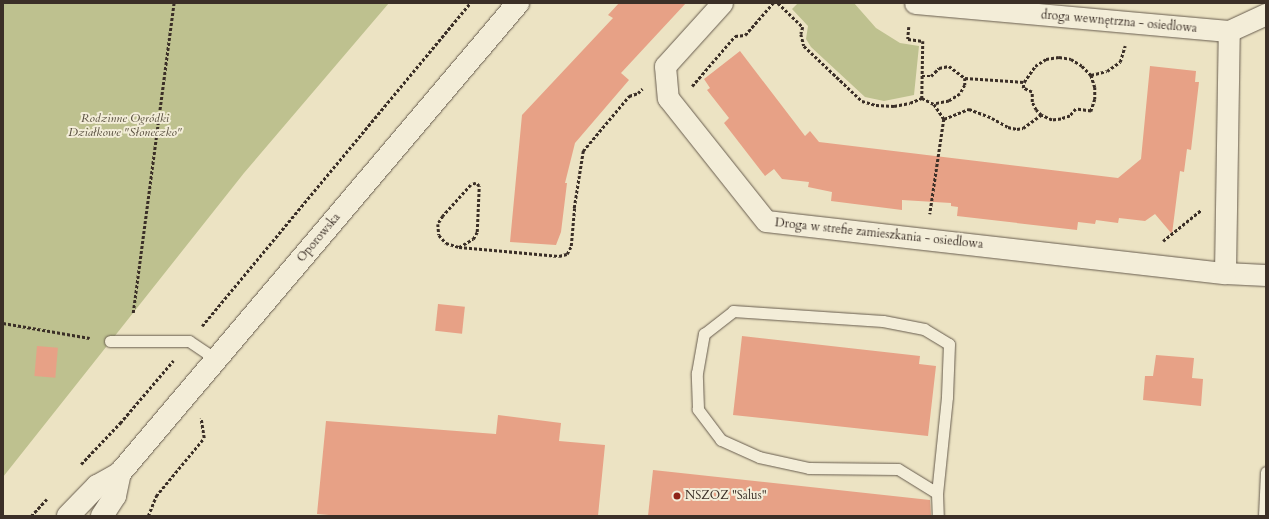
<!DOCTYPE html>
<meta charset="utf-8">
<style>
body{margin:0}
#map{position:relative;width:1269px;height:519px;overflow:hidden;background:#ece3c3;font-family:Cardo,serif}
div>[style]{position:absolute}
.green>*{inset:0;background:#bec18f}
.building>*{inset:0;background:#e7a186;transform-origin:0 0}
.path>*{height:2.5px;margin-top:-1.25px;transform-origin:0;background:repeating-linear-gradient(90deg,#3b2f27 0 3px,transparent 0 5px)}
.roads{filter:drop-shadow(0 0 1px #675c4e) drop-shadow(0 0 1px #675c4e)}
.service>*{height:11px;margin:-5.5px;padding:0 5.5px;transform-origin:5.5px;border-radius:5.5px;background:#f3edd8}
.minor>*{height:21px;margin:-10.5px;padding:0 10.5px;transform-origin:10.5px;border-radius:10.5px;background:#f3edd8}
.tertiary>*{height:22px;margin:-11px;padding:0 11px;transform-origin:11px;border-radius:11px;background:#f3edd8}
.dots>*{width:11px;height:11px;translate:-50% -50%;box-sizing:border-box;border:2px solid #f3edd8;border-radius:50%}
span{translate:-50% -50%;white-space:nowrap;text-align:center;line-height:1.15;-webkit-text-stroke:4px #f3edd8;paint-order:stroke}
.street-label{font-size:12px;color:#3b2f27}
.park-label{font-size:12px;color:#554c3c;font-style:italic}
.poi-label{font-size:12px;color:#3b2f27}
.left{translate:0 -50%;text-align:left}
.frame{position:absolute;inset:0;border:4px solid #3b2f27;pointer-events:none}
</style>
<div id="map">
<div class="green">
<i style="clip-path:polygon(3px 3px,389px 3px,244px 173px,3px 477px)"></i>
<i style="clip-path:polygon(798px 3px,854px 3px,876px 28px,900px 43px,919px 46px,914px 95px,884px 101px,865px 97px,811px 47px,806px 39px,808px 26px,792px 9px)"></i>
</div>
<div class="building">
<i style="clip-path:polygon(619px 3px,686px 3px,621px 73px,629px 80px,575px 143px,565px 183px,567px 183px,561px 232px,556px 245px,510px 242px,522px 115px,613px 18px,608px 15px)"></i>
<i style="clip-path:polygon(740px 51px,805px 136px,810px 131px,819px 142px,1118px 178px,1141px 159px,1150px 66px,1196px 71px,1195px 82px,1199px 82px,1191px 150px,1187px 149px,1184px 172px,1180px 171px,1172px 234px,1155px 214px,1145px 221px,1119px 218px,1118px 223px,1096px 220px,1095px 224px,1078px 222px,1077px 230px,957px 216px,958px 207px,951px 206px,951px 203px,902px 200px,902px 210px,831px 201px,832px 192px,808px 187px,809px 182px,782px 179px,774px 169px,765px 176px,724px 123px,729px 118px,707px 90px,710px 88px,704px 79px)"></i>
<i style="left:438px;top:304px;width:27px;height:27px;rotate:6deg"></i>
<i style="clip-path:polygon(742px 336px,920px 356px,919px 364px,936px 366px,928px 436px,733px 415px)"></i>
<i style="left:37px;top:346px;width:21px;height:30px;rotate:5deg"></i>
<i style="clip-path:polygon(1156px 355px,1194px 358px,1192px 378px,1203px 379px,1201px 406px,1143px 400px,1145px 376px,1153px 376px)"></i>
<i style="clip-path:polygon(498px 415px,561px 423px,559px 441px,605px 445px,598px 516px,341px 516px,317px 514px,326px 421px,496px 434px)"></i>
<i style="clip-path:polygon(653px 470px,930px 500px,931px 516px,648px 516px)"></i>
</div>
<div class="path">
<i style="left:778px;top:3px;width:35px;rotate:44deg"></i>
<i style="left:803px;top:27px;width:7px;rotate:106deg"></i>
<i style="left:801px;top:34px;width:12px;rotate:76deg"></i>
<i style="left:804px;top:46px;width:80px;rotate:43.5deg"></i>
<i style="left:862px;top:101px;width:15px;rotate:16deg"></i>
<i style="left:876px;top:105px;width:18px;rotate:3deg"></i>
<i style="left:894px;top:106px;width:16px;rotate:-11deg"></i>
<i style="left:910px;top:103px;width:13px;rotate:-23deg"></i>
<i style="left:909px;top:27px;width:12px;rotate:95deg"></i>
<i style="left:908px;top:39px;width:15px;rotate:8deg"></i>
<i style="left:923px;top:41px;width:57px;rotate:91deg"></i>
<i style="left:922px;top:98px;width:13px;rotate:27deg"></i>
<i style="left:934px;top:104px;width:18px;rotate:56deg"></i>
<i style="left:944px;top:119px;width:96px;rotate:98.4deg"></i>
<i style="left:1059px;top:57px;width:12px;rotate:9deg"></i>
<i style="left:1071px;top:59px;width:13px;rotate:32deg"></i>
<i style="left:1082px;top:66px;width:13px;rotate:45deg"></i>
<i style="left:1091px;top:75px;width:13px;rotate:72deg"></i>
<i style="left:1095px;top:87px;width:12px;rotate:90deg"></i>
<i style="left:1095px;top:99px;width:13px;rotate:108deg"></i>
<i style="left:1091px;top:111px;width:15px;rotate:-172deg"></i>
<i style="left:1076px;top:109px;width:9px;rotate:131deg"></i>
<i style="left:1070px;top:116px;width:9px;rotate:162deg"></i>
<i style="left:1061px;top:119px;width:9px;rotate:174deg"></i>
<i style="left:1052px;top:120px;width:12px;rotate:-156deg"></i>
<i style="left:1041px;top:115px;width:7px;rotate:-135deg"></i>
<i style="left:1036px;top:110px;width:9px;rotate:-117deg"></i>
<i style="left:1032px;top:102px;width:10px;rotate:-90deg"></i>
<i style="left:1032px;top:92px;width:10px;rotate:-156deg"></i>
<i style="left:1023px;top:88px;width:6px;rotate:-81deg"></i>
<i style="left:1024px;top:82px;width:19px;rotate:-55deg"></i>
<i style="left:1035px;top:66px;width:13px;rotate:-32deg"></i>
<i style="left:1046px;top:59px;width:13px;rotate:-9deg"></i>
<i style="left:1091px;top:75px;width:16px;rotate:-14deg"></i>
<i style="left:1107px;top:71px;width:16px;rotate:-35deg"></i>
<i style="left:1120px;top:62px;width:17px;rotate:-73deg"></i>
<i style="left:922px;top:76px;width:9px"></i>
<i style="left:931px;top:76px;width:11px;rotate:-45deg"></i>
<i style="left:939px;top:68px;width:10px;rotate:-11deg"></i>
<i style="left:949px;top:66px;width:20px;rotate:37deg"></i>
<i style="left:965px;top:78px;width:7px;rotate:90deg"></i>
<i style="left:965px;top:85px;width:10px;rotate:119deg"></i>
<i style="left:960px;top:94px;width:13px;rotate:148deg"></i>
<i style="left:949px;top:101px;width:15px;rotate:169deg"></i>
<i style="left:965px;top:78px;width:59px;rotate:3.9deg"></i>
<i style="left:692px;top:86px;width:66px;rotate:-49.3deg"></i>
<i style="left:735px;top:36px;width:10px;rotate:-6deg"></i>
<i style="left:745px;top:35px;width:43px;rotate:-48.8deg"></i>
<i style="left:944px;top:119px;width:27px;rotate:-22deg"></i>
<i style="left:969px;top:109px;width:25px;rotate:21deg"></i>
<i style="left:992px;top:118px;width:18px;rotate:29deg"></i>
<i style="left:1008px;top:127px;width:9px;rotate:13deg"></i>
<i style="left:1017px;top:129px;width:6px;rotate:-9deg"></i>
<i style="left:1023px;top:128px;width:22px;rotate:-36deg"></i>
<i style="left:1163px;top:241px;width:49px;rotate:-39.2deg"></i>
<i style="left:459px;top:247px;width:16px;rotate:-30deg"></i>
<i style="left:473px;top:239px;width:8px;rotate:-60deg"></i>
<i style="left:477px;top:232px;width:46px;rotate:-87.5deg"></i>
<i style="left:479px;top:186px;width:4px;rotate:-135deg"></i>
<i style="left:476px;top:183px;width:5px;rotate:158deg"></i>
<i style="left:471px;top:185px;width:42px;rotate:132.1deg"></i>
<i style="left:443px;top:216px;width:9px;rotate:122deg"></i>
<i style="left:438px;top:224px;width:11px;rotate:85deg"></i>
<i style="left:439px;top:235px;width:11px;rotate:49deg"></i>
<i style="left:446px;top:243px;width:14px;rotate:17deg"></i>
<i style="left:459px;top:247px;width:100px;rotate:5.1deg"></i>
<i style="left:559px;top:256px;width:8px;rotate:-14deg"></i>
<i style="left:567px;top:254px;width:9px;rotate:-63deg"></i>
<i style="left:571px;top:246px;width:38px;rotate:-85deg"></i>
<i style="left:574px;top:208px;width:58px;rotate:-81deg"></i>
<i style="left:583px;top:151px;width:72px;rotate:-50.1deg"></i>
<i style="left:629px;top:96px;width:9px;rotate:-18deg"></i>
<i style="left:638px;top:93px;width:6px;rotate:-45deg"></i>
<i style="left:133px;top:313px;width:313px;rotate:-82.5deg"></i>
<i style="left:3px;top:323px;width:88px;rotate:9.8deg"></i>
<i style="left:202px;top:326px;width:420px;rotate:-50.3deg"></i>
<i style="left:81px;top:464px;width:57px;rotate:-46.4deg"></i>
<i style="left:120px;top:423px;width:82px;rotate:-49.5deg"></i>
<i style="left:31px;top:516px;width:23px;rotate:-47deg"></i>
<i style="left:148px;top:516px;width:22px;rotate:-68deg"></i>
<i style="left:156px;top:496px;width:75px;rotate:-50.4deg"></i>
<i style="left:204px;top:438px;width:20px;rotate:-99deg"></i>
</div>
<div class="roads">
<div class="service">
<i style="left:110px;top:341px;width:79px"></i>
<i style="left:189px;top:341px;width:32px;rotate:34deg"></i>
<i style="left:937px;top:493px;width:46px;rotate:-148.4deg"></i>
<i style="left:898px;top:469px;width:89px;rotate:-179.4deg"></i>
<i style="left:809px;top:468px;width:51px;rotate:-167.6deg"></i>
<i style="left:759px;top:457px;width:42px;rotate:-155.9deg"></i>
<i style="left:721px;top:440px;width:39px;rotate:-127deg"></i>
<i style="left:698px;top:409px;width:36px;rotate:-92deg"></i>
<i style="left:697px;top:373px;width:40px;rotate:-80deg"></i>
<i style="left:704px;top:334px;width:37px;rotate:-38deg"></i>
<i style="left:733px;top:311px;width:150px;rotate:3.8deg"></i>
<i style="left:883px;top:321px;width:42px;rotate:11deg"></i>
<i style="left:924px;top:329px;width:29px;rotate:31deg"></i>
<i style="left:949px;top:344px;width:53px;rotate:92.2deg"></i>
<i style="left:947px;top:397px;width:97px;rotate:95.9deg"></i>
<i style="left:937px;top:493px;width:23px;rotate:88deg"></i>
<i style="left:1264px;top:516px;width:44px;rotate:-87.4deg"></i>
</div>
<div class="minor">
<i style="left:722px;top:3px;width:85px;rotate:132.1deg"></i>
<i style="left:665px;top:66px;width:32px;rotate:85deg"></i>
<i style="left:668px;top:98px;width:157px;rotate:51.5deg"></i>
<i style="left:766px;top:221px;width:462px;rotate:6.5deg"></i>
<i style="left:1225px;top:273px;width:41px;rotate:2.8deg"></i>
<i style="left:915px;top:3px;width:315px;rotate:5.1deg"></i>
<i style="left:1225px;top:273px;width:242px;rotate:-89.1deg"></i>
<i style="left:1229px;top:31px;width:41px;rotate:-24.7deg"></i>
</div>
<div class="tertiary">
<i style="left:68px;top:516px;width:42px;rotate:-46deg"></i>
<i style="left:97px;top:486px;width:26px;rotate:-29deg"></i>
<i style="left:120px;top:473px;width:616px;rotate:-49.74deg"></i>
<i style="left:102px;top:516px;width:24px;rotate:-57deg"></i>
<i style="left:115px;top:496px;width:24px;rotate:-78deg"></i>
</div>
</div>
<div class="dots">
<i style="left:677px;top:496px;background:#8f2418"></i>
</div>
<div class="street-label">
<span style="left:1119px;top:22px;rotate:5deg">droga wewnętrzna - osiedlowa</span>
<span style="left:879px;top:234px;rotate:6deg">Droga w strefie zamieszkania - osiedlowa</span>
<span style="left:319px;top:238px;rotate:-50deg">Oporowska</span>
</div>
<div class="park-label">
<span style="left:125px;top:126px">Rodzinne Ogródki<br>Działkowe "Słoneczko"</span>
</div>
<div class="poi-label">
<span class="left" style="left:685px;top:496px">NSZOZ "Salus"</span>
</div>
<div class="frame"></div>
</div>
